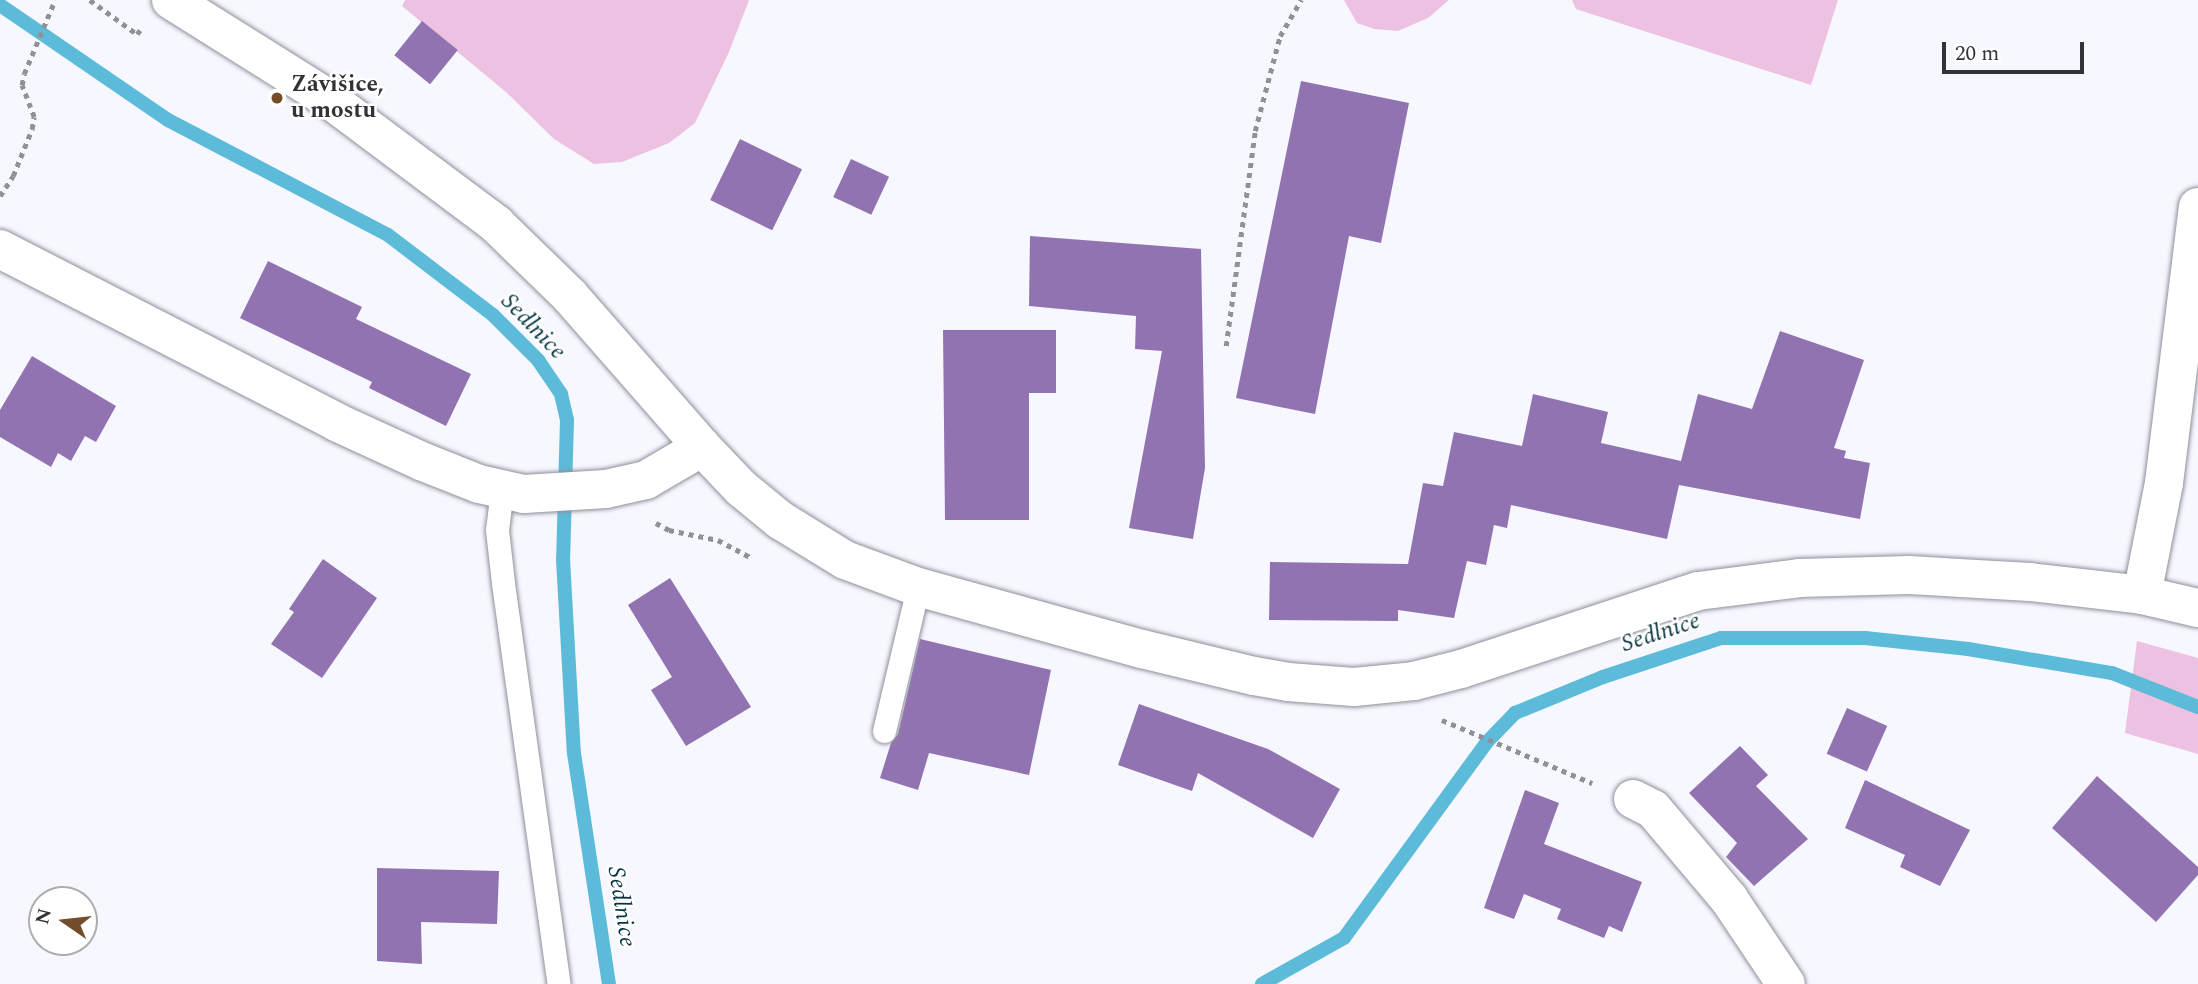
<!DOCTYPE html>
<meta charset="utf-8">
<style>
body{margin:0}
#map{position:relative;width:2198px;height:984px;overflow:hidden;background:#f6f7ff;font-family:Spectral,serif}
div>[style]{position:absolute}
.green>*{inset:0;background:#ecc1e1}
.stream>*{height:14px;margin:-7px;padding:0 7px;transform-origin:7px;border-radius:7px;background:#5cbbd8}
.building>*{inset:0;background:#9273b1;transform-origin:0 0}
.path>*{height:4.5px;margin-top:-2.25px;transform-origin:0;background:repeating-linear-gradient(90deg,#909198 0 5px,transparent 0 10px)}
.roads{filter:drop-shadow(0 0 2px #8e909b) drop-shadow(0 0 2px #8e909b)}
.lane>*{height:23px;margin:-11.5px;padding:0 11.5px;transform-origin:11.5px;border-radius:11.5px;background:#fff}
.street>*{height:38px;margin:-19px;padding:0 19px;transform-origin:19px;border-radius:19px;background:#fff}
.secondary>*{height:38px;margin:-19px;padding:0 19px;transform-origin:19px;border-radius:19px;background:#fff}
.dots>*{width:19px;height:19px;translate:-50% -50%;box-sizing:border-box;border:4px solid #fff;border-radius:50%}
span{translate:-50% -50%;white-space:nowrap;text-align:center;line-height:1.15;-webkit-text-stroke:5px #fff;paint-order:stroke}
.poi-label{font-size:23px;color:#323338;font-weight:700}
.left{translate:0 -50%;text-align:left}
.water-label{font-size:24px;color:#063441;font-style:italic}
.north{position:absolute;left:28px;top:886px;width:70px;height:70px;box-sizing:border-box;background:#fff;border:2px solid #adadaf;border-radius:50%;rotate:284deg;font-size:19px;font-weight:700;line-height:28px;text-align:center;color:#323338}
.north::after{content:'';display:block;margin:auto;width:24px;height:32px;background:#734d2a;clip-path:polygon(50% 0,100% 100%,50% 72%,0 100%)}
.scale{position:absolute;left:1942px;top:42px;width:142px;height:32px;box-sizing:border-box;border:4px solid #323338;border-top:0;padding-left:9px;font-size:21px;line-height:24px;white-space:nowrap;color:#323338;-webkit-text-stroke:5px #fff;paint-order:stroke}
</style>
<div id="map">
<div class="green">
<i style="clip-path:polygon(405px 0,749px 0,729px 52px,695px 123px,669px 143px,622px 162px,594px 164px,554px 139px,506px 92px,402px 6px)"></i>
<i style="clip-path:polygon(1344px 0,1449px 0,1428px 18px,1398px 31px,1374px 29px,1357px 23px)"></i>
<i style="clip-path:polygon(1572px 0,1838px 0,1811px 85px,1576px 9px)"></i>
<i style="clip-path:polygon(2137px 641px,2198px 658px,2198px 754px,2125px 733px)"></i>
</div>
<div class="stream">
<i style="left:0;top:5px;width:204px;rotate:34.4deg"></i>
<i style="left:168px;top:120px;width:248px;rotate:27.6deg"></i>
<i style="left:388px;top:235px;width:132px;rotate:37.3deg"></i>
<i style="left:493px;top:315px;width:64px;rotate:45deg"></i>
<i style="left:538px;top:360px;width:41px;rotate:55.9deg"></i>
<i style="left:561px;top:394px;width:27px;rotate:77deg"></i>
<i style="left:567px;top:420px;width:139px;rotate:91.6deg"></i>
<i style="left:563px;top:559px;width:194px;rotate:86.8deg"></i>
<i style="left:574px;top:753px;width:234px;rotate:81.4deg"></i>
<i style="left:1262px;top:984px;width:94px;rotate:-29.3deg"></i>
<i style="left:1344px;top:938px;width:241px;rotate:-53.9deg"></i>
<i style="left:1486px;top:743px;width:42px;rotate:-46deg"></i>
<i style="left:1515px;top:713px;width:95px;rotate:-22.2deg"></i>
<i style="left:1603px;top:677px;width:124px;rotate:-18.3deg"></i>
<i style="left:1721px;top:638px;width:144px"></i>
<i style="left:1865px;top:638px;width:104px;rotate:6.1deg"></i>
<i style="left:1968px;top:649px;width:146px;rotate:9.5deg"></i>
<i style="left:2112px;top:673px;width:92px;rotate:21.6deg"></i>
</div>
<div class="building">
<i style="left:422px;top:21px;width:46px;height:44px;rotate:39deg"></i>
<i style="clip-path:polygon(1301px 81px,1409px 103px,1381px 243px,1349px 236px,1315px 414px,1236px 398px)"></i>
<i style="left:740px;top:139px;width:69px;height:68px;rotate:26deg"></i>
<i style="left:851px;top:159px;width:42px;height:42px;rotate:25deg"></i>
<i style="clip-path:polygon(1030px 236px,1201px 249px,1205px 468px,1193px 539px,1129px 528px,1162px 351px,1135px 349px,1136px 316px,1029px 306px)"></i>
<i style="clip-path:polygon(268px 261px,362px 307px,356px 319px,471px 374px,446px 426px,369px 388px,372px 382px,240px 318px)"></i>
<i style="clip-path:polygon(943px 330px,1056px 330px,1056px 393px,1029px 393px,1029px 520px,945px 520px)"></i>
<i style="clip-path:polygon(1780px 331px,1864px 360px,1834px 448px,1846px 451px,1844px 458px,1870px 463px,1860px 519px,1679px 485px,1667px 539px,1511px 505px,1507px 528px,1494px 525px,1486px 565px,1467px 561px,1454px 618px,1398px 610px,1398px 621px,1269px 620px,1270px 562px,1408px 564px,1423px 483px,1443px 486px,1454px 432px,1522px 446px,1533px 394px,1608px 412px,1601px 443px,1681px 461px,1698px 394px,1752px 409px)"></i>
<i style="clip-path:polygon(32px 356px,116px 406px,96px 442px,85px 436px,71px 461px,58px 453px,51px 467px,0 437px,0 410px)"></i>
<i style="clip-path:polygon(323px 559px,377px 598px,322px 678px,271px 644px,294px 612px,289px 609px)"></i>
<i style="clip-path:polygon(670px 578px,751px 707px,686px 746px,651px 690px,672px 677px,628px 605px)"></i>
<i style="clip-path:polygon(920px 639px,1051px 670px,1029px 775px,929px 753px,918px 790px,880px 778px,891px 743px,898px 734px)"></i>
<i style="clip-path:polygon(1139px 704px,1268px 749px,1340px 789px,1313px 838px,1198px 773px,1192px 791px,1118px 765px)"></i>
<i style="left:1847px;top:708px;width:44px;height:50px;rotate:24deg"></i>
<i style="clip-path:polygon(1740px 746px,1768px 775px,1756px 786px,1808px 839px,1754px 886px,1726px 857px,1737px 843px,1689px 793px)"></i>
<i style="clip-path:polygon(2097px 776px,2198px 867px,2198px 875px,2156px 922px,2052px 828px)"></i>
<i style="clip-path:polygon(1865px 780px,1970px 830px,1940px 886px,1900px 867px,1905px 855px,1845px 828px)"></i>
<i style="clip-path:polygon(1525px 790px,1559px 803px,1544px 844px,1642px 882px,1622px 932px,1609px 926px,1604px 938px,1557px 919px,1561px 909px,1524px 894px,1514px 919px,1484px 908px)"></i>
<i style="clip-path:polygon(377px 868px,499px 871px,497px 924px,421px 922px,422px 964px,377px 961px)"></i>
</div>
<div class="path">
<i style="left:90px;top:0;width:58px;rotate:35.9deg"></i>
<i style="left:137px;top:34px;width:5px;rotate:-53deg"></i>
<i style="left:0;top:196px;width:24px;rotate:-57deg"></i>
<i style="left:13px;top:176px;width:51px;rotate:-68deg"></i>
<i style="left:32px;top:129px;width:12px;rotate:-81deg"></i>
<i style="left:34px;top:117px;width:34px;rotate:-111deg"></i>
<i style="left:22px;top:85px;width:11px;rotate:-80deg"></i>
<i style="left:24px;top:74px;width:80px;rotate:-67.3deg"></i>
<i style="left:1226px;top:346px;width:217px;rotate:-82.3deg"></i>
<i style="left:1255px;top:131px;width:98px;rotate:-75.3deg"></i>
<i style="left:1280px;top:36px;width:42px;rotate:-59.7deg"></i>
<i style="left:656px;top:523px;width:15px;rotate:28deg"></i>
<i style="left:669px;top:530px;width:50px;rotate:11.5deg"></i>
<i style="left:718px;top:540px;width:38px;rotate:28deg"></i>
<i style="left:1442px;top:720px;width:163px;rotate:22.8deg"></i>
</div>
<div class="roads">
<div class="lane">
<i style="left:502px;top:490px;width:40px;rotate:97.1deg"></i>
<i style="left:497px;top:530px;width:53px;rotate:83.5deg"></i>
<i style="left:503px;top:583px;width:405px;rotate:82.1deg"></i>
<i style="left:884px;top:731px;width:148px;rotate:-76.7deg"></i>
</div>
<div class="street">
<i style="left:2142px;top:595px;width:114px;rotate:-78.9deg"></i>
<i style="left:2164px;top:483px;width:278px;rotate:-83deg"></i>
<i style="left:1633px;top:799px;width:22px;rotate:27deg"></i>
<i style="left:1653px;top:809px;width:118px;rotate:49.8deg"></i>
<i style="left:1729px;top:899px;width:102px;rotate:56.2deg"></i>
</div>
<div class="secondary">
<i style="left:171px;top:0;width:186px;rotate:32.1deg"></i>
<i style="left:329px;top:99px;width:209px;rotate:36.8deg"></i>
<i style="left:496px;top:224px;width:102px;rotate:44.2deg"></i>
<i style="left:569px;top:295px;width:202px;rotate:48.8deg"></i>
<i style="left:702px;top:447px;width:57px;rotate:46.4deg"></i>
<i style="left:741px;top:488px;width:50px;rotate:39.4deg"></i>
<i style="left:780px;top:520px;width:76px;rotate:31.6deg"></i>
<i style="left:845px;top:560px;width:78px;rotate:20.3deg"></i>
<i style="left:918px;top:587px;width:232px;rotate:15.5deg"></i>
<i style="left:1142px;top:649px;width:115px;rotate:13.6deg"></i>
<i style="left:1254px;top:676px;width:35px;rotate:10deg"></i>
<i style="left:1288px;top:682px;width:66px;rotate:4.3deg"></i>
<i style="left:1354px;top:687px;width:60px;rotate:-5.7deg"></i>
<i style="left:1414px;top:681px;width:49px;rotate:-14.3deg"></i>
<i style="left:1461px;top:669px;width:250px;rotate:-18.2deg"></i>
<i style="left:1698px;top:591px;width:102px;rotate:-7.3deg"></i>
<i style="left:1799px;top:578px;width:110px;rotate:-1.6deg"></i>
<i style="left:1909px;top:575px;width:121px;rotate:3.3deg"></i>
<i style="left:2030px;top:582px;width:113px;rotate:6.6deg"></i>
<i style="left:2142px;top:595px;width:57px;rotate:13.1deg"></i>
<i style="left:0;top:249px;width:378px;rotate:27.2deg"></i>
<i style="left:336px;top:422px;width:94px;rotate:24.6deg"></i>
<i style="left:421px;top:461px;width:62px;rotate:21.6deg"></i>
<i style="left:479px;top:484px;width:46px;rotate:12.5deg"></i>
<i style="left:524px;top:494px;width:82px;rotate:-3.5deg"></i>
<i style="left:606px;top:489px;width:41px;rotate:-12.7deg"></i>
<i style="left:646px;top:480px;width:65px;rotate:-30.5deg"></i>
</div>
</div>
<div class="dots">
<i style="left:277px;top:98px;background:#734d2a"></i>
</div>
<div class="poi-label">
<span class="left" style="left:291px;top:98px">Závišice,<br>u mostu</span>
</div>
<div class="water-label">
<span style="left:533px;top:327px;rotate:46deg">Sedlnice</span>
<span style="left:1661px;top:633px;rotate:-18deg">Sedlnice</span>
<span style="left:621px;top:907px;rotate:81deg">Sedlnice</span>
</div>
<div class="north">N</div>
<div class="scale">20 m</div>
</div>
